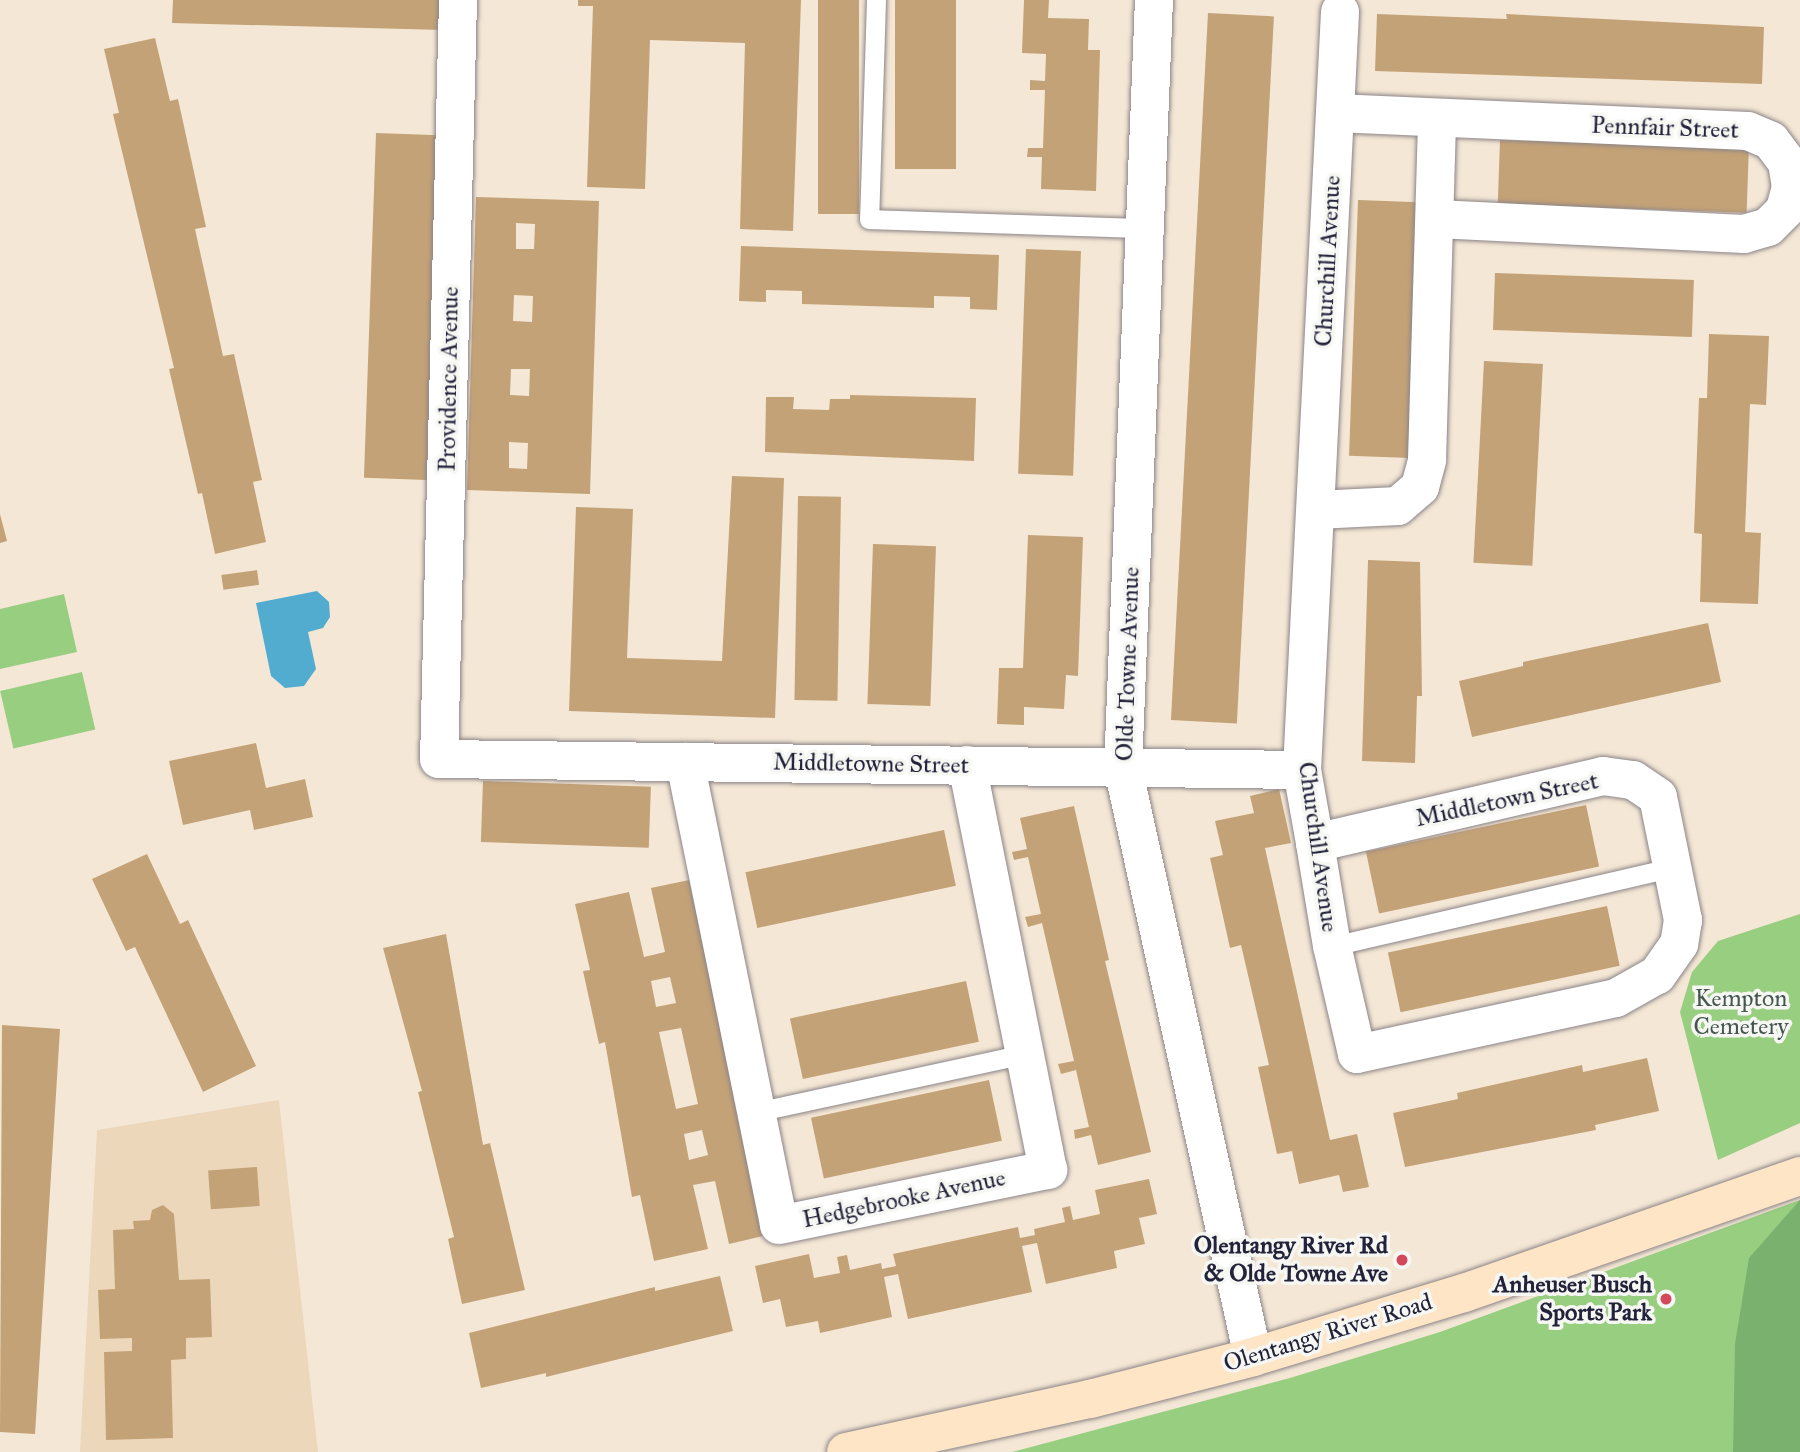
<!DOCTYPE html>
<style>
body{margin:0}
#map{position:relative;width:1800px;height:1452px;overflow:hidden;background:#f4e7d5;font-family:"IM FELL Great Primer",serif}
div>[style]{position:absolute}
.built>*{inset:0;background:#edd7ba}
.green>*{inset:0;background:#98ce80;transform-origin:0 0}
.forest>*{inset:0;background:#7ab16e}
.water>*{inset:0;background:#52accf}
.building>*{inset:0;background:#c4a277;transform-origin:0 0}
.roads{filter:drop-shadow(0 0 2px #8b8488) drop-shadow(0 0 2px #8b8488)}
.lane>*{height:19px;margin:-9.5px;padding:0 9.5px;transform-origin:9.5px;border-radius:9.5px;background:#fff}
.street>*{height:38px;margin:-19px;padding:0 19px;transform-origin:19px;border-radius:19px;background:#fff}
.secondary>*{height:38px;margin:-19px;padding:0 19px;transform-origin:19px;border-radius:19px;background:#fde5c5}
.dots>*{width:19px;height:19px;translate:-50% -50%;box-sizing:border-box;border:4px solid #f6f6f2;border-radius:50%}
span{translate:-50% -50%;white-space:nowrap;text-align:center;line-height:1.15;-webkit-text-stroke:7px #f6f6f2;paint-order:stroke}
.street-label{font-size:24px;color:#22223b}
.park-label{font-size:24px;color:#455650}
.poi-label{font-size:24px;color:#22223b;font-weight:700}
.right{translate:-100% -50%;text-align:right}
</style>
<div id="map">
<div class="built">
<i style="clip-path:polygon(279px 1100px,318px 1452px,80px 1452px,97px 1130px)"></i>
</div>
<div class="green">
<i style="clip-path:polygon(64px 594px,77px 652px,0 669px,0 609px)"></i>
<i style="left:82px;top:672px;width:59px;height:84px;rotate:77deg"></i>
<i style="clip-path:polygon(1800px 914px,1800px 1123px,1718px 1160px,1680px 1012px,1692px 972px,1718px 941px)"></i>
<i style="clip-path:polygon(1800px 1200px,1800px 1452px,1012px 1452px,1290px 1378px,1440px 1332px)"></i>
</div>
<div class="forest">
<i style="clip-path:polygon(1800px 1200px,1800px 1452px,1733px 1452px,1735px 1344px,1749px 1258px)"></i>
</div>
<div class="water">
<i style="clip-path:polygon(317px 591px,329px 602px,330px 617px,323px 628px,308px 632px,316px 669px,304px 686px,285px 688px,271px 676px,256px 603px)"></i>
</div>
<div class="building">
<i style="clip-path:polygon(173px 0,444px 0,443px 30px,172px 23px)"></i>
<i style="clip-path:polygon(578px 0,801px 0,793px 231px,740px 229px,745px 43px,650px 40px,645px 189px,587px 187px,593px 6px,578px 6px)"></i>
<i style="left:818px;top:0;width:41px;height:214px"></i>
<i style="left:895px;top:0;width:61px;height:169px"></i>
<i style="clip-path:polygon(1024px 0,1049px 0,1048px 18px,1089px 19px,1088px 50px,1100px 50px,1096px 191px,1041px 189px,1042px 157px,1027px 157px,1028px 148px,1043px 148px,1045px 90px,1030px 90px,1030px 80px,1045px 81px,1046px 54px,1022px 53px)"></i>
<i style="left:1208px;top:13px;width:66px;height:708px;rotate:3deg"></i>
<i style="clip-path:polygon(1377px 14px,1507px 19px,1506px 14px,1764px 27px,1762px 84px,1375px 71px)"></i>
<i style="clip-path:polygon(155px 38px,170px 101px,178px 99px,206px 227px,195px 229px,223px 356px,234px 354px,262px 480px,253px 482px,266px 542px,215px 554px,202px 493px,198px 494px,169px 369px,174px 368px,113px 114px,119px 113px,104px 49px)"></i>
<i style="left:376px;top:133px;width:63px;height:345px;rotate:2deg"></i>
<i style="left:1500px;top:140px;width:249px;height:64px;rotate:2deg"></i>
<i style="clip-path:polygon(evenodd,476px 197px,599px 201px,590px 494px,467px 490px,476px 197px,516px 223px,535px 224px,534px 249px,516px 249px,516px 223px,476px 197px,514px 295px,533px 296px,532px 322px,513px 321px,514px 295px,476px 197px,511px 369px,530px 369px,529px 396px,510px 395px,511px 369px,476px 197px,509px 442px,528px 443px,527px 469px,509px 468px,509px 442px)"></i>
<i style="left:1358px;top:200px;width:61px;height:256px;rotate:2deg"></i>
<i style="clip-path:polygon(741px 246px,999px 255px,997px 310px,970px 309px,970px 297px,934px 296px,934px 308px,802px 304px,802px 291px,766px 290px,766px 302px,739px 301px)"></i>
<i style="left:1026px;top:249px;width:55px;height:225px;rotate:2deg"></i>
<i style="left:1495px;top:273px;width:199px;height:57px;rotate:2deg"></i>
<i style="clip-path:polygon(1709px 334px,1769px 336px,1766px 405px,1750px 404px,1745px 532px,1761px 533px,1758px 604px,1700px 602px,1702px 534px,1694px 533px,1699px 398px,1707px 398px)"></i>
<i style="left:1484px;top:361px;width:59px;height:202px;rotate:3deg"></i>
<i style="clip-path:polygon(850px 395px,976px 398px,974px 461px,765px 452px,766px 397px,794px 397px,793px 409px,829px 410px,830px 399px,850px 399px)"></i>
<i style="clip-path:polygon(732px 476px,784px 478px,775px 718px,569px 711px,576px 507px,633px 509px,627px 658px,722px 661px)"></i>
<i style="left:798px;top:496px;width:43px;height:204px;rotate:1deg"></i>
<i style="clip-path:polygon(0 514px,7px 541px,0 543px)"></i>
<i style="clip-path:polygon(1028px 535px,1083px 537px,1078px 676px,1066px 675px,1064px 709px,1024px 707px,1024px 725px,997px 724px,999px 668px,1023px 668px)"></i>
<i style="left:873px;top:544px;width:63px;height:160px;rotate:2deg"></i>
<i style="clip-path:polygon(1368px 560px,1420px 562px,1422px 696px,1417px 696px,1415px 763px,1362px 761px)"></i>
<i style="left:257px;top:570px;width:15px;height:36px;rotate:82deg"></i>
<i style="clip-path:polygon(1708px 623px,1721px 682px,1472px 737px,1459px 681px,1523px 666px,1523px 662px)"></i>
<i style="clip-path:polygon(256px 743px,266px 788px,305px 779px,313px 817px,254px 830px,250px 810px,183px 825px,169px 761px)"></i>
<i style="left:483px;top:781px;width:168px;height:61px;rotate:2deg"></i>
<i style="clip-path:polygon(1279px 789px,1291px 843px,1265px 848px,1330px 1140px,1357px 1134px,1369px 1187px,1343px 1192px,1339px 1175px,1299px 1184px,1292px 1151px,1277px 1154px,1258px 1067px,1269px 1065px,1241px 945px,1230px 948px,1210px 858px,1223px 855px,1215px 821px,1254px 813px,1250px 796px)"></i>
<i style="left:1586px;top:805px;width:63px;height:225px;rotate:78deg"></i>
<i style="clip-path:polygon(1074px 806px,1109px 960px,1105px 961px,1151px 1152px,1098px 1165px,1091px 1135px,1075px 1139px,1074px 1130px,1089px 1127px,1076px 1070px,1061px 1074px,1058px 1064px,1074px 1061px,1042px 923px,1028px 927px,1025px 917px,1041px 914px,1028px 857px,1014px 860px,1012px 852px,1027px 849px,1020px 818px)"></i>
<i style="left:944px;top:830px;width:57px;height:203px;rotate:78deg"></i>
<i style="clip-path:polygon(147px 854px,180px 924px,188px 920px,256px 1066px,203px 1092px,135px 947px,126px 951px,92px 879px)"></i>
<i style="clip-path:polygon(evenodd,689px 880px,767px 1235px,729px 1244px,715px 1181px,693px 1185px,708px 1249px,654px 1261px,640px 1195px,632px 1197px,605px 1042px,599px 1044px,583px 971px,590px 970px,575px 904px,629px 892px,644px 957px,665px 952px,651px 888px,689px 880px,670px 977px,676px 1003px,656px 1007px,651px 981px,670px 977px,689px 880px,681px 1028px,698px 1104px,676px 1109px,659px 1032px,681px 1028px,689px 880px,702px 1130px,708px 1155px,689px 1160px,684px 1134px,702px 1130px)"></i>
<i style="left:1607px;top:906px;width:61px;height:224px;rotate:78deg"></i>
<i style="clip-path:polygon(446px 934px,483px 1145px,490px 1143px,525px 1290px,462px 1304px,448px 1239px,454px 1237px,418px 1092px,422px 1091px,383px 948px)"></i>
<i style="left:966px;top:981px;width:62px;height:180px;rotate:78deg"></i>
<i style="clip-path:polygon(2px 1025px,60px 1029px,35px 1434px,0 1432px)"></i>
<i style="clip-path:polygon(1647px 1058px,1659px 1111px,1595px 1125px,1596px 1130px,1405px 1167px,1393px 1113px,1458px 1099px,1457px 1093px,1582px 1065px,1583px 1072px)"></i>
<i style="left:989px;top:1080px;width:62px;height:182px;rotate:78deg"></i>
<i style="left:257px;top:1167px;width:39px;height:49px;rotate:86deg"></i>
<i style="clip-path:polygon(1149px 1179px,1157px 1214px,1139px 1218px,1145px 1244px,1114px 1251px,1117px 1268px,1046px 1284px,1037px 1243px,1022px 1246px,1032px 1292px,908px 1319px,898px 1274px,884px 1277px,892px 1317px,820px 1333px,818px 1321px,786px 1327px,780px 1299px,763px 1303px,755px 1266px,809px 1254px,814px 1278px,840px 1273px,837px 1257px,847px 1255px,850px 1270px,881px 1263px,882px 1269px,896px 1266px,893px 1254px,1018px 1227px,1020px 1238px,1035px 1235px,1034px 1229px,1065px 1222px,1062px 1208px,1070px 1206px,1073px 1220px,1100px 1214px,1095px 1190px)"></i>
<i style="clip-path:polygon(163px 1205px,174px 1214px,179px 1280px,210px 1279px,212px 1337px,186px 1338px,186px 1359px,171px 1360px,173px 1438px,106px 1440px,104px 1352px,132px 1351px,132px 1338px,100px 1339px,98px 1290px,115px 1289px,113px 1230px,134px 1229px,133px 1221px,150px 1220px,152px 1210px)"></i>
<i style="clip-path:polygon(720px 1276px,733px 1331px,546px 1377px,546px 1373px,481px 1388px,469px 1333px,655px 1287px,655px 1291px)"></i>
</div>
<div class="roads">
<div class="lane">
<i style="left:876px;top:0;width:219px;rotate:91.8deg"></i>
<i style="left:869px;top:219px;width:276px;rotate:1.9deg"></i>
<i style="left:1332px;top:946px;width:352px;rotate:-13deg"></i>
<i style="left:756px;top:1112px;width:275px;rotate:-12.2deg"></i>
</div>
<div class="street">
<i style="left:458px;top:0;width:759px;rotate:91.43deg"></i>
<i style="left:439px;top:759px;width:863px;rotate:0.73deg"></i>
<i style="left:1154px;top:0;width:769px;rotate:92.31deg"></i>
<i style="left:1123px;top:768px;width:603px;rotate:77.55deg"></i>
<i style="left:1335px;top:113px;width:413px;rotate:2.5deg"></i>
<i style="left:1748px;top:131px;width:25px;rotate:23deg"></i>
<i style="left:1771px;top:141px;width:26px;rotate:53deg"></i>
<i style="left:1787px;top:162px;width:25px;rotate:81deg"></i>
<i style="left:1791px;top:187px;width:24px;rotate:105deg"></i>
<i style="left:1785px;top:210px;width:24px;rotate:135deg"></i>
<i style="left:1768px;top:227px;width:25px;rotate:164deg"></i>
<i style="left:1744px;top:234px;width:308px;rotate:-177.2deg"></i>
<i style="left:1316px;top:510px;width:82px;rotate:-2.8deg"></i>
<i style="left:1398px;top:506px;width:29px;rotate:-41deg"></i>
<i style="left:1420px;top:487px;width:28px;rotate:-75deg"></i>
<i style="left:1427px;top:460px;width:340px;rotate:-88.3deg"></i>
<i style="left:685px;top:762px;width:472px;rotate:78.5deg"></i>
<i style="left:779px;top:1225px;width:275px;rotate:-11.6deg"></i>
<i style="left:1048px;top:1170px;width:413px;rotate:-101.3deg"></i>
<i style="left:1315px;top:843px;width:296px;rotate:-13.1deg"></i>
<i style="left:1603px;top:776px;width:30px;rotate:8deg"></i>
<i style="left:1633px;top:780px;width:30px;rotate:34deg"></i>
<i style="left:1658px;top:797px;width:126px;rotate:78.5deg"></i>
<i style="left:1683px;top:920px;width:24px;rotate:99deg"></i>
<i style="left:1679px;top:944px;width:38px;rotate:125deg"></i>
<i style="left:1657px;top:975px;width:47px;rotate:150.7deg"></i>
<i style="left:1616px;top:998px;width:265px;rotate:167.8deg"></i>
<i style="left:1357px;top:1054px;width:111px;rotate:-103deg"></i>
<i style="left:1332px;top:946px;width:104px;rotate:-99.4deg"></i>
<i style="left:1315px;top:843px;width:74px;rotate:-100.1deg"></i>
<i style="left:1302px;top:770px;width:759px;rotate:-87.13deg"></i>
</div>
<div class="secondary">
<i style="left:846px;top:1452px;width:250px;rotate:-12.3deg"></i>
<i style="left:1090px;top:1399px;width:168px;rotate:-14.4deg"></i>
<i style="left:1253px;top:1357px;width:220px;rotate:-16.9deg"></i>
<i style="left:1464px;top:1293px;width:356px;rotate:-19.2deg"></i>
</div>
</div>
<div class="dots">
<i style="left:1402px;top:1260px;background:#d1495b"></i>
<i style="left:1666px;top:1299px;background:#d1495b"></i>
</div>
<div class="street-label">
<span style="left:1665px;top:128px;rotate:2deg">Pennfair Street</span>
<span style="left:1328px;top:261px;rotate:-87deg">Churchill Avenue</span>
<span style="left:449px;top:379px;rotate:-89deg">Providence Avenue</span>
<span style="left:1128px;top:664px;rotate:-88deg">Olde Towne Avenue</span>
<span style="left:871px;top:764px;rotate:1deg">Middletowne Street</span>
<span style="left:1507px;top:800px;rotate:-12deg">Middletown Street</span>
<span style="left:1318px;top:847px;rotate:82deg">Churchill Avenue</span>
<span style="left:904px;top:1199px;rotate:-12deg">Hedgebrooke Avenue</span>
<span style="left:1328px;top:1333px;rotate:-17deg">Olentangy River Road</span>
</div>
<div class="park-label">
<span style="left:1741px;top:1013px">Kempton<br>Cemetery</span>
</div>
<div class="poi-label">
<span class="right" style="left:1388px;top:1260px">Olentangy River Rd<br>&amp; Olde Towne Ave</span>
<span class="right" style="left:1652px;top:1299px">Anheuser Busch<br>Sports Park</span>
</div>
</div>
